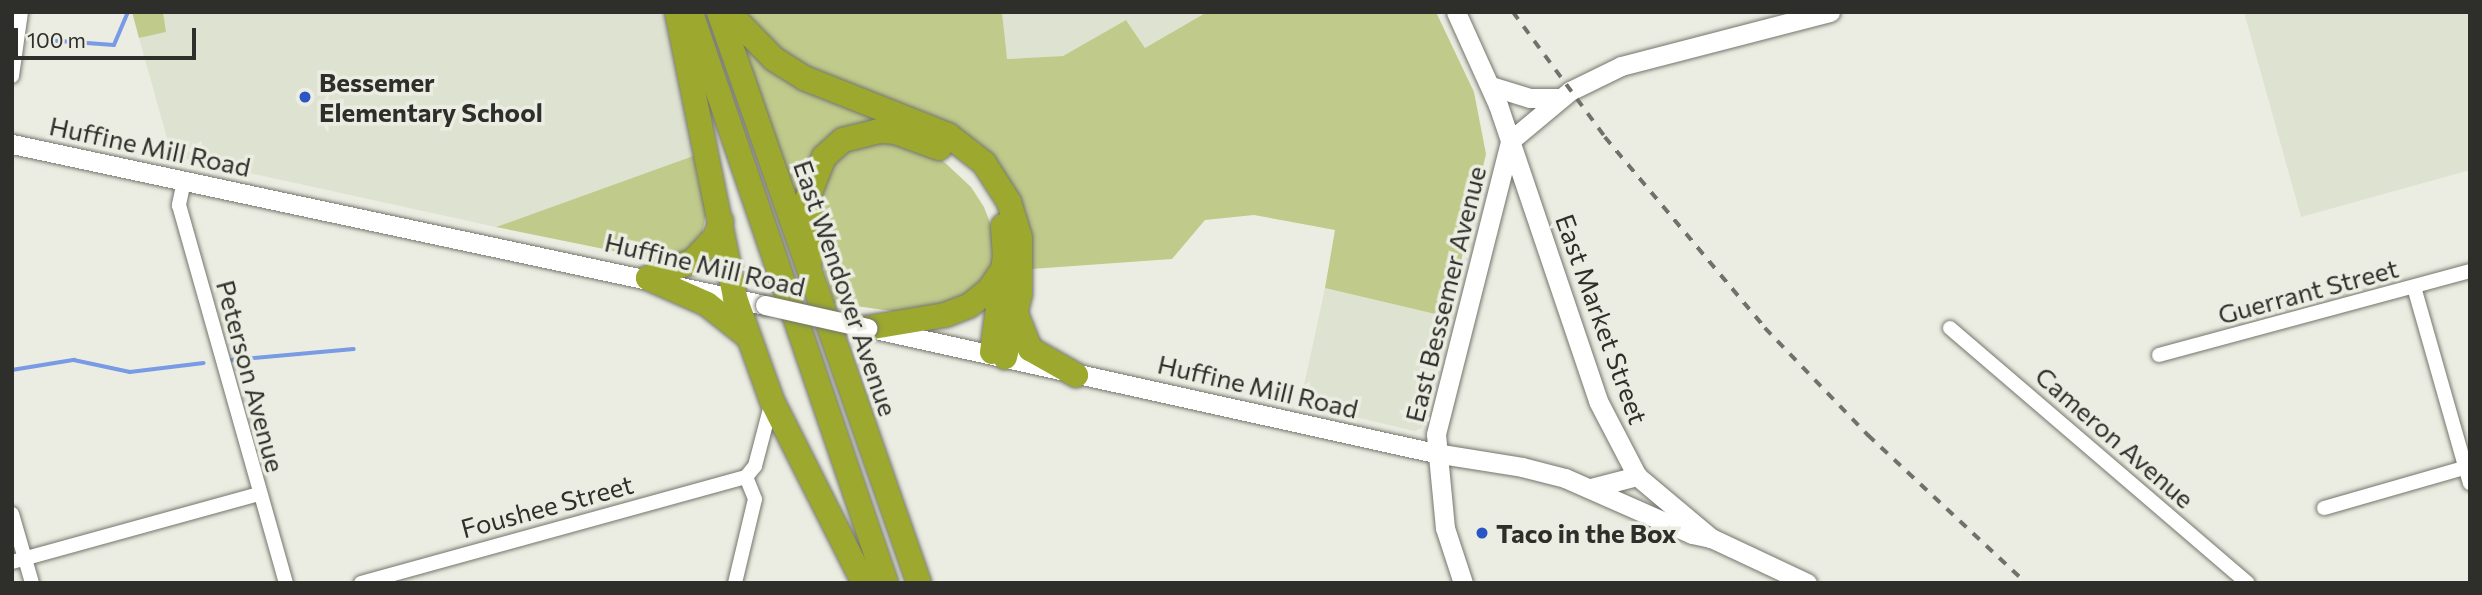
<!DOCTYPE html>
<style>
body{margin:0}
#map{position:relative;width:2482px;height:595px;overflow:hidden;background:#ebede2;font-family:Commissioner,sans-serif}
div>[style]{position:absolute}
.built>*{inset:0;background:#dee2d1}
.green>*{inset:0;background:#c0ca8b}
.stream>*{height:3.5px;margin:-1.75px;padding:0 1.75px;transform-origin:1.75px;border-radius:1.75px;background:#799ae4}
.roads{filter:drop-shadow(0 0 2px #74756c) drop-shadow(0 0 2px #74756c)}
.street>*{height:14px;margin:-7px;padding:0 7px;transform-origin:7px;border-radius:7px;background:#fff}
.secondary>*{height:19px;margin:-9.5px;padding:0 9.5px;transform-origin:9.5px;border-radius:9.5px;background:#fff}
.highway>*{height:24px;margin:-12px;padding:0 12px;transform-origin:12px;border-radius:12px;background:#9ca92e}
.rail>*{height:3.5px;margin-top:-1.75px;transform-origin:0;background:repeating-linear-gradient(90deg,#70716b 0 9px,transparent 0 18px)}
.bridges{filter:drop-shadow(0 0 2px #74756c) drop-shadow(0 0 2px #74756c)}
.secondary-bridge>*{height:19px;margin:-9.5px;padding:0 9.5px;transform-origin:9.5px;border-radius:9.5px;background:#fff}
.dots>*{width:19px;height:19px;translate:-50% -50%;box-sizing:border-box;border:4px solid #ebede2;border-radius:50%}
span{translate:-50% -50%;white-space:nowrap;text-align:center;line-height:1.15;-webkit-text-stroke:7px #ebede2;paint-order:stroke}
.poi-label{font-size:26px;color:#2e2e2b;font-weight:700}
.left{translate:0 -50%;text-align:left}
.street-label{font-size:26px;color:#2e2e2b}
.frame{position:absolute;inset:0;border:14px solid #2e2e2b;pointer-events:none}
.scale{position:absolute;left:14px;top:28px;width:182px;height:32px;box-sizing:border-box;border:4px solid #2e2e2b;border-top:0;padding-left:9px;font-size:21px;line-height:24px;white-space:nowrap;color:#2e2e2b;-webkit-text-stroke:5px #ebede2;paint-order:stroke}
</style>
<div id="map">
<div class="built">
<i style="clip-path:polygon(163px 12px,666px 12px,696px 155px,496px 227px,172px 156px,139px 38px,166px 32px)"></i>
<i style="clip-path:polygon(1002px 12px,1207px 12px,1145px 48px,1126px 20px,1063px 56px,1006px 59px)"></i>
<i style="clip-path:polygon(2244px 12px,2470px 12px,2470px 170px,2301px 217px)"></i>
<i style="clip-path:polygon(1325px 288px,1448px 317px,1422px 428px,1414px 431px,1300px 404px)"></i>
</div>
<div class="green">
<i style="clip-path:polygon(132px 12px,163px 12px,166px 32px,139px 38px)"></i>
<i style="clip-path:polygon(744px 12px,1002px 12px,1007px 59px,1063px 56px,1126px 20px,1145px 48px,1207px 12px,1436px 12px,1474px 92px,1486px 154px,1448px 317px,1325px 288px,1335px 230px,1254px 215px,1205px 220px,1172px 259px,1031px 269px,998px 165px,979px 143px,946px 122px,794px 62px)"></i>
<i style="clip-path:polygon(738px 41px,900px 122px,874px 122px,802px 192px,795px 193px)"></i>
<i style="clip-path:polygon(879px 138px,940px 158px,971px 187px,984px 207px,992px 228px,993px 266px,987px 279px,964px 300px,899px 312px,834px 303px,821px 259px,821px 191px,836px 156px)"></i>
<i style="clip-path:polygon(696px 155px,706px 215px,702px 233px,685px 253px,663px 261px,496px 227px)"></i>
</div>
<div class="stream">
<i style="left:46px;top:40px;width:68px;rotate:4.2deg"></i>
<i style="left:114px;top:45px;width:36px;rotate:-67deg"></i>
<i style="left:231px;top:360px;width:123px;rotate:-5.1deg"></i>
<i style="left:12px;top:370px;width:63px;rotate:-9.2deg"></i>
<i style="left:74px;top:360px;width:57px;rotate:12.1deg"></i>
<i style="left:130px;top:372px;width:74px;rotate:-7deg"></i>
</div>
<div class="roads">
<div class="street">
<i style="left:12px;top:76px;width:65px;rotate:-82deg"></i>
<i style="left:184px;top:181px;width:25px;rotate:102deg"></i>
<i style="left:179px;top:205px;width:393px;rotate:74.2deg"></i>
<i style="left:2414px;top:287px;width:204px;rotate:74.1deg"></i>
<i style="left:1950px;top:328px;width:392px;rotate:40.6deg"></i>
<i style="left:2159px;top:355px;width:322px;rotate:-15.1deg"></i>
<i style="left:2324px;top:508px;width:152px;rotate:-16deg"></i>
<i style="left:12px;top:514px;width:72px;rotate:73.8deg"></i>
<i style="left:12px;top:562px;width:256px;rotate:-15.4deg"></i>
<i style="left:361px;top:583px;width:399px;rotate:-15.4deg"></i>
<i style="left:735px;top:583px;width:86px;rotate:-76.6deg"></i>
<i style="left:755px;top:499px;width:24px;rotate:-112deg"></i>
<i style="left:746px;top:477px;width:14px;rotate:-51deg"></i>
<i style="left:755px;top:466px;width:63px;rotate:-75.3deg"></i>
</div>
<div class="secondary">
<i style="left:1456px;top:12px;width:102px;rotate:65.7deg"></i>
<i style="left:1498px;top:105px;width:312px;rotate:71.3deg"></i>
<i style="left:1598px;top:401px;width:85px;rotate:62.5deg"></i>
<i style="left:1637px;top:476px;width:97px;rotate:40deg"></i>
<i style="left:1711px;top:538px;width:106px;rotate:25.1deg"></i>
<i style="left:1491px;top:86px;width:41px;rotate:17.1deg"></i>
<i style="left:1530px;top:98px;width:30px"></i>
<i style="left:1510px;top:141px;width:78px;rotate:-39.8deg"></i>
<i style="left:1570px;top:91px;width:57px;rotate:-26.1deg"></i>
<i style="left:1621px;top:66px;width:216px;rotate:-14.5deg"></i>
<i style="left:12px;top:144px;width:770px;rotate:12.07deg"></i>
<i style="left:875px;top:329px;width:574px;rotate:12.49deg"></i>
<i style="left:1435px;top:453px;width:88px;rotate:9.1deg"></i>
<i style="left:1522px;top:467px;width:44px;rotate:14.3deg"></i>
<i style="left:1565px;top:478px;width:139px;rotate:23.8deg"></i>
<i style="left:1692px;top:534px;width:19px;rotate:12deg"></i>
<i style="left:1591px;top:488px;width:48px;rotate:-14.6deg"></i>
<i style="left:1463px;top:583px;width:58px;rotate:-108.1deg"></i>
<i style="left:1445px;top:528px;width:94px;rotate:-95.5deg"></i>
<i style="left:1436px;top:434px;width:302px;rotate:-75.8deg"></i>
</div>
<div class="highway">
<i style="left:677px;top:12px;width:292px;rotate:78.5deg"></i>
<i style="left:735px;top:298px;width:109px;rotate:70.2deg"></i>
<i style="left:772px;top:401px;width:204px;rotate:63.2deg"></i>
<i style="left:719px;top:12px;width:605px;rotate:70.7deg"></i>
<i style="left:728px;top:12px;width:66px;rotate:45.6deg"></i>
<i style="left:774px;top:59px;width:36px;rotate:32deg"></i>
<i style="left:804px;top:78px;width:155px;rotate:21.6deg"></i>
<i style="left:948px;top:135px;width:46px;rotate:37.9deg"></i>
<i style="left:984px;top:163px;width:46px;rotate:57.3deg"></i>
<i style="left:1009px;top:202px;width:38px;rotate:73deg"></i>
<i style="left:1020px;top:238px;width:56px;rotate:90deg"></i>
<i style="left:1020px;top:294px;width:65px;rotate:103.4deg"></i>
<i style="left:692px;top:16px;width:599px;rotate:71.11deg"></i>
<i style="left:811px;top:258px;width:61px;rotate:-92.8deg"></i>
<i style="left:808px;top:197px;width:43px;rotate:-68.2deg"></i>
<i style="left:824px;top:157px;width:25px;rotate:-42deg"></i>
<i style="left:843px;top:140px;width:36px;rotate:-14deg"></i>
<i style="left:878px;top:131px;width:17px;rotate:3deg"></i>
<i style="left:895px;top:132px;width:47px;rotate:20deg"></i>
<i style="left:648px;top:278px;width:64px;rotate:23.8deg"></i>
<i style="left:707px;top:304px;width:50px;rotate:38.5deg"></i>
<i style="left:648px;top:278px;width:48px;rotate:-20.7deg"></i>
<i style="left:693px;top:261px;width:33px;rotate:-47deg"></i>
<i style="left:715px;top:237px;width:17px;rotate:-69deg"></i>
<i style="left:1016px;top:314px;width:38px;rotate:68deg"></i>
<i style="left:1030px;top:349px;width:53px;rotate:29.5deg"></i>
<i style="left:867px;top:328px;width:79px;rotate:-9.5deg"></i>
<i style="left:945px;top:315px;width:26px;rotate:-21deg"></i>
<i style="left:969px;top:306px;width:26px;rotate:-39deg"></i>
<i style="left:989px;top:290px;width:25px;rotate:-56deg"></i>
<i style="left:992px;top:352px;width:97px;rotate:-82.3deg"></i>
<i style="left:1005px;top:256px;width:30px;rotate:-94deg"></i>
</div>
</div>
<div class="rail">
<i style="left:1513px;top:12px;width:155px;rotate:53.6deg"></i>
<i style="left:1605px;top:137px;width:249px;rotate:50deg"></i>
<i style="left:1765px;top:328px;width:149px;rotate:46.1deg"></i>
<i style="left:1868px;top:435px;width:216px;rotate:43.1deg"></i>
</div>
<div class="bridges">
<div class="secondary-bridge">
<i style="left:765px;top:305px;width:105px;rotate:12.7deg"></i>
</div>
</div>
<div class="dots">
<i style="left:305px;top:97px;background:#2b54c4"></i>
<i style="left:1482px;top:533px;background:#2b54c4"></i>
</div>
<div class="poi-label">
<span class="left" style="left:319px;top:97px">Bessemer<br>Elementary School</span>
<span class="left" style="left:1496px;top:533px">Taco in the Box</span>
</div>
<div class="street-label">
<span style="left:150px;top:146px;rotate:12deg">Huffine Mill Road</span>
<span style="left:705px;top:264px;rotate:13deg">Huffine Mill Road</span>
<span style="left:846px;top:288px;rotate:71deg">East Wendover Avenue</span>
<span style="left:2308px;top:291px;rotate:-15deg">Guerrant Street</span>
<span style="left:1445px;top:294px;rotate:-76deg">East Bessemer Avenue</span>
<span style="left:1602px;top:319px;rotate:70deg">East Market Street</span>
<span style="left:251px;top:376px;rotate:75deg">Peterson Avenue</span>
<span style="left:1258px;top:386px;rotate:13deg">Huffine Mill Road</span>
<span style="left:2115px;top:437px;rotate:41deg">Cameron Avenue</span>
<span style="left:547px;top:506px;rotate:-15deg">Foushee Street</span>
</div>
<div class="frame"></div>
<div class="scale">100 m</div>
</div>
